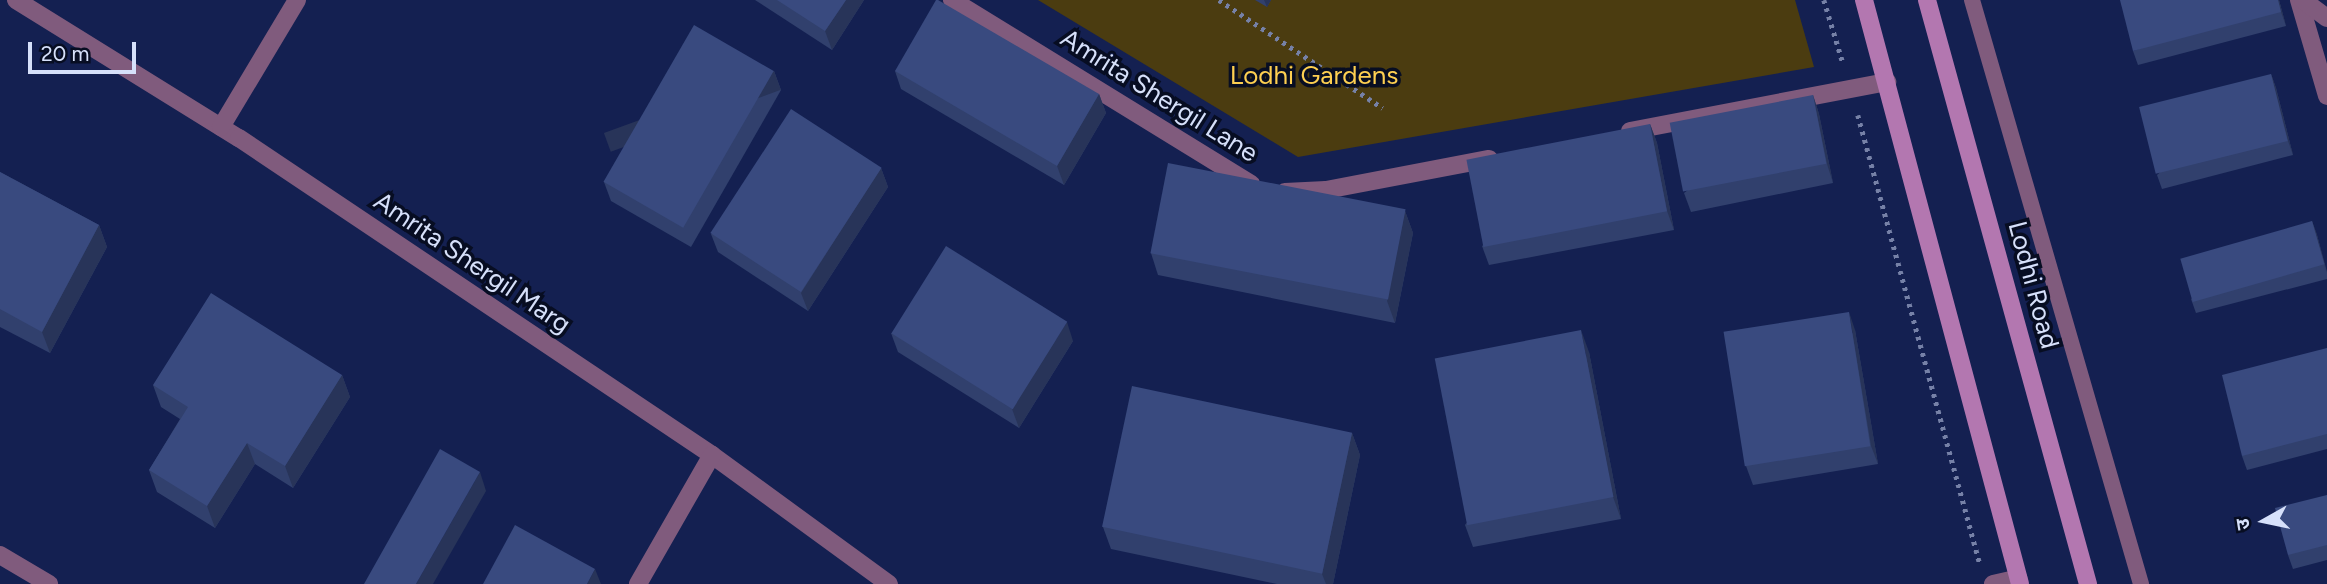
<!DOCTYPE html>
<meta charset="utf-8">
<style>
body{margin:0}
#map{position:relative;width:2327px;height:584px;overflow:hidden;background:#142051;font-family:Figtree,"Noto Sans Devanagari",sans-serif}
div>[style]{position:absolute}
.green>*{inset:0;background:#4b3c10}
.path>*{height:4.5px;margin-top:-2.25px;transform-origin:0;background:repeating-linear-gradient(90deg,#7681a7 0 3.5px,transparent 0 8.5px)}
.lane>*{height:16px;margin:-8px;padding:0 8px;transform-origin:8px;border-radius:8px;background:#805b7d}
.street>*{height:18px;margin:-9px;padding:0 9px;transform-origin:9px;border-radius:9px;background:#805b7d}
.secondary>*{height:18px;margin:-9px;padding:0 9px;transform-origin:9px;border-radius:9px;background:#b377b0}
.wall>*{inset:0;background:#31406d}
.shaded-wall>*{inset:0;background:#283459;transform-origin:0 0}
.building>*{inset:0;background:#394a7f;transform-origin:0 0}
span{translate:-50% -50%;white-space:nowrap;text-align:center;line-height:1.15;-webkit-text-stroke:7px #070d22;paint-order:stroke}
.park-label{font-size:26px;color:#fdcf51}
.street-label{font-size:26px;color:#d6e0fa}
.north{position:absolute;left:2229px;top:486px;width:70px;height:70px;-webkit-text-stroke:5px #070d22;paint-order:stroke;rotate:261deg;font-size:19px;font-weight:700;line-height:28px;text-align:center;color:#d6e0fa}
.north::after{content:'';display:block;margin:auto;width:24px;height:32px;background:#d6e0fa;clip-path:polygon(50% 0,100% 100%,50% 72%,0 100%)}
.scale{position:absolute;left:28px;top:42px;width:108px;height:32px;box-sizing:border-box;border:4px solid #d6e0fa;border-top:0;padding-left:9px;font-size:21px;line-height:24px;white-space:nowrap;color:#d6e0fa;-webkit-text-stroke:5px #070d22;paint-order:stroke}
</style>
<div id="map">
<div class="green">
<i style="clip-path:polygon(1038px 0,1795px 0,1814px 67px,1298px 157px)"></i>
</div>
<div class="path">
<i style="left:1219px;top:0;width:196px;rotate:33.4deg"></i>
<i style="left:1824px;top:0;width:66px;rotate:73.2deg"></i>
<i style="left:1858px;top:115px;width:464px;rotate:74.8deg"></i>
</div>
<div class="lane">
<i style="left:1972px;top:0;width:608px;rotate:73.86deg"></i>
</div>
<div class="street">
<i style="left:16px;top:0;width:262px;rotate:31.8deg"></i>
<i style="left:239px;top:138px;width:569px;rotate:33.83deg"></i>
<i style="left:712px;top:455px;width:219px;rotate:36.1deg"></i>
<i style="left:952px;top:0;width:351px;rotate:31.6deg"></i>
<i style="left:2299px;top:0;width:100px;rotate:73.7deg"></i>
<i style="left:2303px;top:0;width:30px;rotate:37deg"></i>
<i style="left:221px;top:127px;width:148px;rotate:-59.1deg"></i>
<i style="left:1630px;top:131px;width:262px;rotate:-10.8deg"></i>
<i style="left:1285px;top:192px;width:41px;rotate:-2.8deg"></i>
<i style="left:1326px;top:190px;width:166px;rotate:-10.8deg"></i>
<i style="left:0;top:555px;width:57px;rotate:30.6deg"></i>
<i style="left:638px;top:584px;width:149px;rotate:-60.2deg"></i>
<i style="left:1993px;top:584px;width:26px;rotate:-13deg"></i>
</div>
<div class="secondary">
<i style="left:1864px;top:0;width:604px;rotate:75.04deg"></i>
<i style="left:1927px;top:0;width:606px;rotate:74.59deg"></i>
</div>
<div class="wall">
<i style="clip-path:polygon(755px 0,864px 0,832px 50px)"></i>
<i style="clip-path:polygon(1255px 0,1271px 0,1267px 7px)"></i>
<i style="clip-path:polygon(2279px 0,2286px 26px,2138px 65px,2133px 51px)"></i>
<i style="clip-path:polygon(774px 71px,781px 90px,691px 247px,611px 201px,604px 182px)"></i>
<i style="clip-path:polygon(895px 71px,1099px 94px,1106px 113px,1064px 185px,901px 89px)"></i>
<i style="clip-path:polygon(2271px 74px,2276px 88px,2293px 155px,2162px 189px,2157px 175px)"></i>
<i style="clip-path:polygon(1813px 95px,1819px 114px,1833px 183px,1691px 212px,1684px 193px)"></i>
<i style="clip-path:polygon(1650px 124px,1657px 143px,1674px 230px,1489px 265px,1482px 246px)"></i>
<i style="clip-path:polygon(881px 168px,888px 187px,808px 311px,718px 252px,711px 234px)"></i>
<i style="clip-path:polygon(0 172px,99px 225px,107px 247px,50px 353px,0 327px)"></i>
<i style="clip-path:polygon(1405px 211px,1413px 233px,1395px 323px,1158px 275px,1151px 253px)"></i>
<i style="clip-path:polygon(2312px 221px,2317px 235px,2327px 272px,2327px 279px,2196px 313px,2191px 299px)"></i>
<i style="clip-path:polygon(1855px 330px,1878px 464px,1753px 485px,1746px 466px)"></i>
<i style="clip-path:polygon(891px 333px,1073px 341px,1019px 428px,898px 352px)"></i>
<i style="clip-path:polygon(2327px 348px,2327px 449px,2247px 470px,2242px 456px)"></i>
<i style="clip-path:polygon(1589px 352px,1621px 519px,1473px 547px,1465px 525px)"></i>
<i style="clip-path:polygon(342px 375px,350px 397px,293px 488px,255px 464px,215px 528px,157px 492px,149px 470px,180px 419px,161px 407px,153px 385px)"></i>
<i style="clip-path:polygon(1352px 433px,1360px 455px,1333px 584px,1277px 584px,1111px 549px,1103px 527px)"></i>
<i style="clip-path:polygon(2327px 495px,2327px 560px,2293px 569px,2288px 555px)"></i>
</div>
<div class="shaded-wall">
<i style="clip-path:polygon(846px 0,864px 0,832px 50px,825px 31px)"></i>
<i style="clip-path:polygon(1264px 0,1271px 0,1267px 7px)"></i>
<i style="clip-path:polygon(2278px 0,2279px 0,2286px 26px,2281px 12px)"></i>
<i style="left:774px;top:71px;width:20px;height:181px;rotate:70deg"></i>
<i style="clip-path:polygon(2271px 74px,2276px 88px,2293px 155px,2288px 141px)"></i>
<i style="clip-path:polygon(1099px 94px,1106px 113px,1064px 185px,1057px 166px)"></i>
<i style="clip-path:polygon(1813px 95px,1819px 114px,1833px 183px,1827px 164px)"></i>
<i style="clip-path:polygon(1650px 124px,1657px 143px,1674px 230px,1667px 211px)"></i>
<i style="clip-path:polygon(881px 168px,888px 187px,808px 311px,801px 293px)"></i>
<i style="clip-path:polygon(1405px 211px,1413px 233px,1395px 323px,1387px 301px)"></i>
<i style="clip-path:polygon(2312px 221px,2317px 235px,2327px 274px,2324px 264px)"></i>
<i style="clip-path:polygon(99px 225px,107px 247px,50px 353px,42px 332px)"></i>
<i style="clip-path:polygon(1849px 312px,1855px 330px,1878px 464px,1871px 446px)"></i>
<i style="clip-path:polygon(1067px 322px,1073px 341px,1019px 428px,1012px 409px)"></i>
<i style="clip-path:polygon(1581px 330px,1589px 352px,1621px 519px,1613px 497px)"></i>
<i style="clip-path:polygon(342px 375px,350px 397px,293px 488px,285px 466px)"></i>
<i style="clip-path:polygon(1352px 433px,1360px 455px,1333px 584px,1326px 584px,1322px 574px)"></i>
<i style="clip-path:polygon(247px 443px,255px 464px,215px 528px,207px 506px)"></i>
<i style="clip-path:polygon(480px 472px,486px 491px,433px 584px,416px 584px)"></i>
<i style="clip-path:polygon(595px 569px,601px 584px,587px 584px)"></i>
</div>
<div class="building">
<i style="clip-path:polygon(777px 0,846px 0,825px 31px)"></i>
<i style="clip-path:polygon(936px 0,938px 0,1099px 94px,1057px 166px,895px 71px)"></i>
<i style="clip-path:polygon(2120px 0,2278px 0,2281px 12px,2133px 51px)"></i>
<i style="left:694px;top:25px;width:92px;height:181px;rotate:30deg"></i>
<i style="left:2271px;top:74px;width:69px;height:136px;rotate:76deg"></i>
<i style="left:1813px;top:95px;width:70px;height:146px;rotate:79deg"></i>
<i style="left:791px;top:109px;width:108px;height:148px;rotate:33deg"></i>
<i style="left:1650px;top:124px;width:89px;height:187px;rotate:79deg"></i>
<i style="left:1168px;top:163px;width:242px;height:92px;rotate:11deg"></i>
<i style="clip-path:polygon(0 172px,99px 225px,42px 332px,0 309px)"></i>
<i style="left:2312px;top:221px;width:45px;height:137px;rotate:74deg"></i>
<i style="left:946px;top:246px;width:143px;height:103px;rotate:32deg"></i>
<i style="clip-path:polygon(211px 293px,342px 375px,285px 466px,247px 443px,207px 506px,149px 470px,188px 407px,153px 385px)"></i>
<i style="left:1849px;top:312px;width:136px;height:127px;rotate:81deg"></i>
<i style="left:1581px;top:330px;width:170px;height:149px;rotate:79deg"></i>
<i style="clip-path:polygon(2327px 348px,2327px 434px,2242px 456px,2222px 375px)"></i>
<i style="left:1132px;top:386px;width:225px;height:144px;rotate:12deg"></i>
<i style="clip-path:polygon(440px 449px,480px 472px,416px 584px,364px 584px)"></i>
<i style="clip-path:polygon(2327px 495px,2327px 545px,2288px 555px,2275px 508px)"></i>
<i style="clip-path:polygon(515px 525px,595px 569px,587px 584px,483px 584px)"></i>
</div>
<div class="park-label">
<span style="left:1314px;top:76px">Lodhi Gardens</span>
</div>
<div class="street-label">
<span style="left:1159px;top:96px;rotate:32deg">Amrita Shergil Lane</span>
<span style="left:472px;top:263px;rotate:34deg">Amrita Shergil Marg</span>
<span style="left:2033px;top:285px;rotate:75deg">Lodhi Road</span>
</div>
<div class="north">उ</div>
<div class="scale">20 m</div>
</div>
